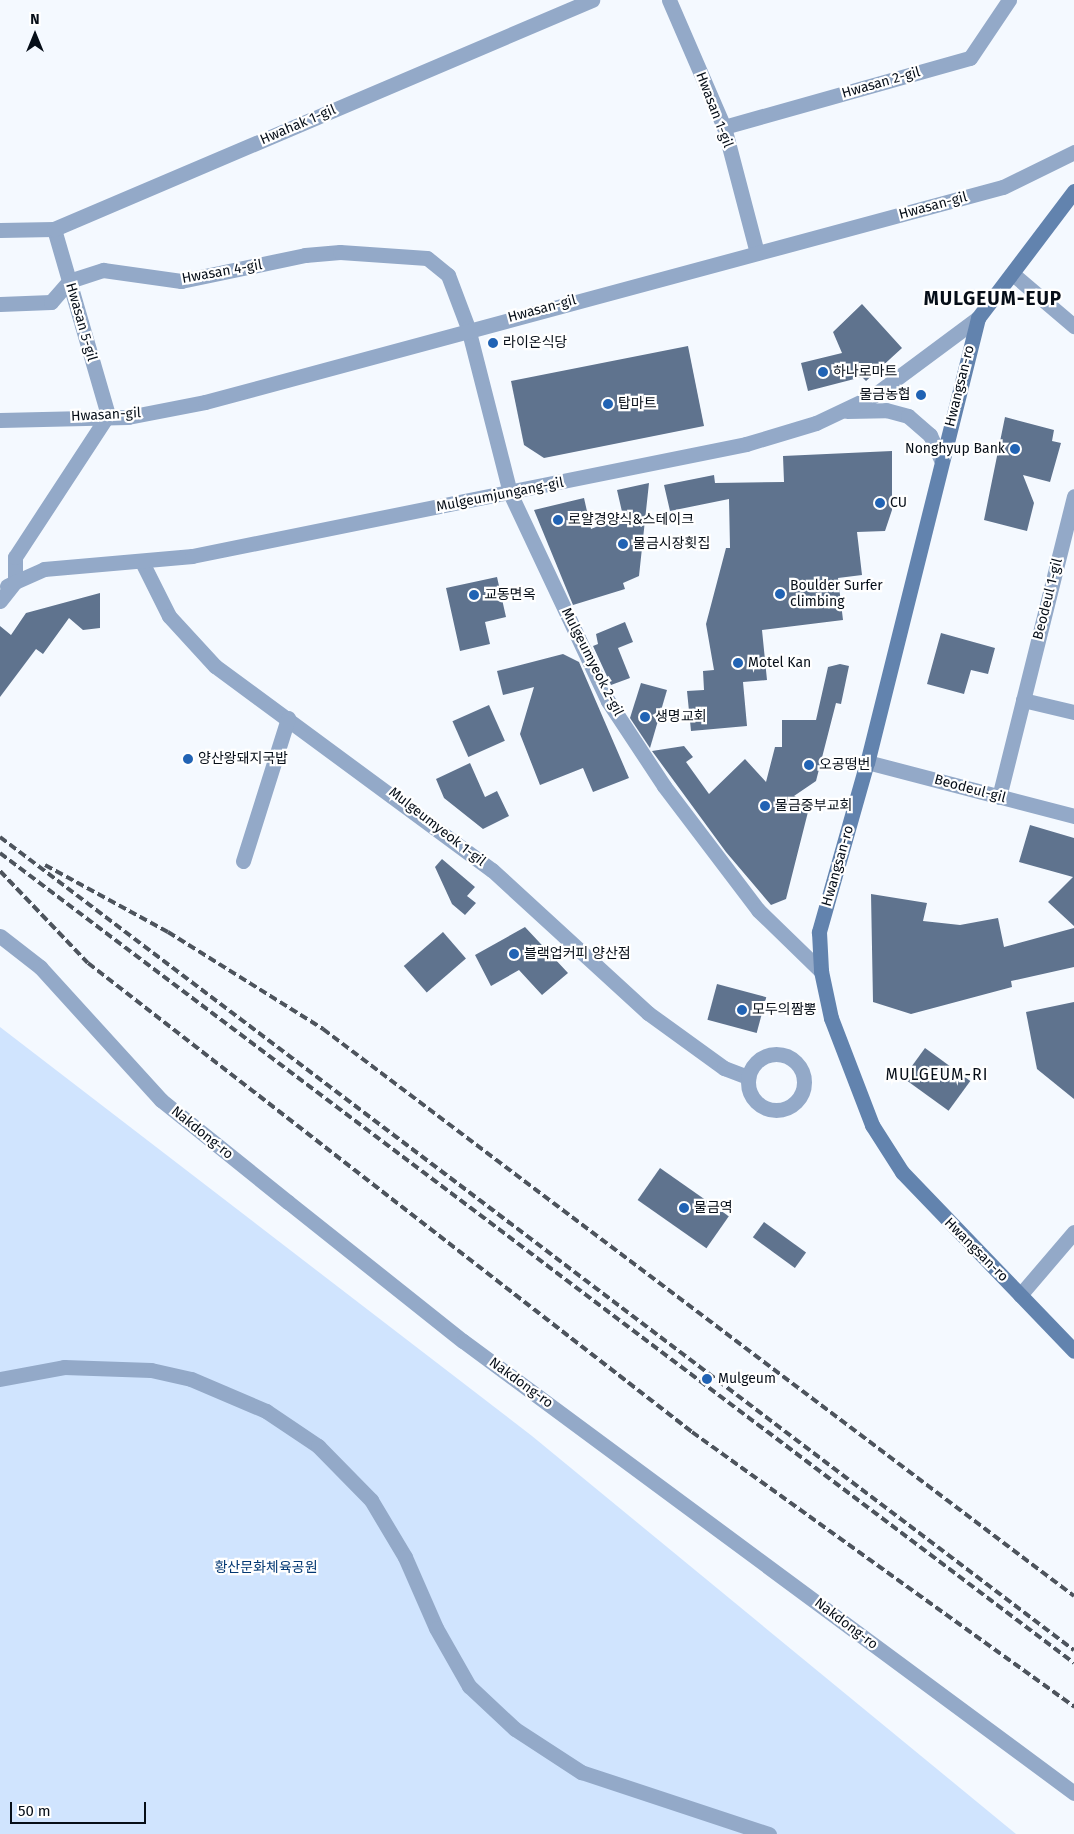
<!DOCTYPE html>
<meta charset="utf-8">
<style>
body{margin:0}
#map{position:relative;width:1074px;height:1834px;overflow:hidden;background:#f4f9ff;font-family:"Fira Sans","Noto Sans KR",sans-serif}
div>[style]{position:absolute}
.green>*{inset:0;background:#d0e4fe}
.building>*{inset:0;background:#5f738e;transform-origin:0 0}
.pedestrian>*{height:15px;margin:-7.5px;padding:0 7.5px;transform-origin:7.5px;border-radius:7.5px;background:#93a9c8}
.minor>*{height:15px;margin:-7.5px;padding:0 7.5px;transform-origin:7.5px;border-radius:7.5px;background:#93a9c8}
.minor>.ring{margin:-7.5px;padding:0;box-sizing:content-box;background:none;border:15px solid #93a9c8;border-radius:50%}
.tertiary>*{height:15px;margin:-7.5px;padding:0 7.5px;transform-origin:7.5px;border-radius:7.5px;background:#93a9c8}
.secondary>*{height:15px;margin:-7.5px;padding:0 7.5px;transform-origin:7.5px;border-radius:7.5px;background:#6283ae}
.rail>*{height:4px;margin-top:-2px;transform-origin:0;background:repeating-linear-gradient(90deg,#4d545d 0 8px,transparent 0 12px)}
.dots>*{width:14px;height:14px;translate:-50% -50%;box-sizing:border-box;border:2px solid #fff;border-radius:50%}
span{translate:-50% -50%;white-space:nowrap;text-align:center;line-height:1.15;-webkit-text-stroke:4.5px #fff;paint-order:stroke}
.street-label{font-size:14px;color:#060e18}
.poi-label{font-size:14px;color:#060e18}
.left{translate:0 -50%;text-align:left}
.right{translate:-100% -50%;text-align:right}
.park-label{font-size:14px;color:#033873}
.quarter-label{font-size:16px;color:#060e18;letter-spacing:1px}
.district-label{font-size:19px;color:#060e18;font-weight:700;letter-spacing:1px}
.north{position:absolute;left:10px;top:10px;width:50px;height:50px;-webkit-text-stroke:4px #fff;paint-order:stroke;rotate:0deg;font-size:14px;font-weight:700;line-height:20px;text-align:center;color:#060e18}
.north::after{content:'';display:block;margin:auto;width:18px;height:22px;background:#060e18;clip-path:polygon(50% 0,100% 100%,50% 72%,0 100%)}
.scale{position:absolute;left:10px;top:1802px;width:136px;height:22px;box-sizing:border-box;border:2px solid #060e18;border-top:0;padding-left:6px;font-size:15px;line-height:18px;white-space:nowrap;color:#060e18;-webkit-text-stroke:4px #fff;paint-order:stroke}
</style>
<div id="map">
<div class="green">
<i style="clip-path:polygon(0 1027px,532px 1436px,1016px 1834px,0 1834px)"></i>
</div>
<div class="building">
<i style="clip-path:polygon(862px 304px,902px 348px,866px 381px,862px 377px,808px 391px,801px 363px,842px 353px,833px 332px)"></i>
<i style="clip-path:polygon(688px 346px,704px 426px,544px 458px,524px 445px,511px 381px)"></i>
<i style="clip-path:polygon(1005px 417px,1054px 430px,1052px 441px,1061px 443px,1050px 482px,1023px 475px,1034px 503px,1027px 531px,984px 520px)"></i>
<i style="clip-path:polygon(892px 451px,892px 510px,885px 531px,857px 532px,862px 575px,838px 578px,843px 620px,762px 630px,767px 680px,743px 682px,747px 726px,691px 731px,687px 691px,704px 690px,703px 671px,714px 670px,706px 624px,726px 548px,730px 548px,729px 499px,670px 511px,664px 485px,714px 475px,715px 483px,784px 482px,783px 456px)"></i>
<i style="clip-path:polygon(649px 483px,639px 576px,623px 583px,625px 589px,573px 605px,534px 510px,584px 498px,591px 529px,623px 516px,617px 490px)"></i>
<i style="clip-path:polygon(497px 577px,506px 617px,485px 622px,490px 644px,460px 651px,446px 588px)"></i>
<i style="clip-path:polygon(100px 593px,100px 628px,83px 630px,69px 618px,43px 654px,36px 649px,0 697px,0 626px,11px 635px,26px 613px)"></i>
<i style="clip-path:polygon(625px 622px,633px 642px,618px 648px,630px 678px,611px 685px,593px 646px,598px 644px,596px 634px)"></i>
<i style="clip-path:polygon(941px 633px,995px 648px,988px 674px,971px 670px,964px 694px,927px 684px)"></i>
<i style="clip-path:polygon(563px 654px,579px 662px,629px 778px,593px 792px,583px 768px,540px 785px,520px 734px,534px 687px,503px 695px,497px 671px)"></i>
<i style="clip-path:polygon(840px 664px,849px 666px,841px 704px,836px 703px,816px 781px,794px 796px,810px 804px,786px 899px,771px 905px,726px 852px,652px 751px,684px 746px,693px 757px,686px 762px,709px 794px,745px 759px,766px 782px,775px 747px,782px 747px,782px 720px,816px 720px,828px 667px)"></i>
<i style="clip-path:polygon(641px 683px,667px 690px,650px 748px,630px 718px)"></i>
<i style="left:489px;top:705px;width:39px;height:40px;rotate:66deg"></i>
<i style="clip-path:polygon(470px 763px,485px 797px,497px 791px,509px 816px,483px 829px,444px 798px,436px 779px)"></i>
<i style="clip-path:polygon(1030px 825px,1074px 838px,1074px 926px,1048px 902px,1073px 877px,1019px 862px)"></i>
<i style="clip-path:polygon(442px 859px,475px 887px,467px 896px,476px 903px,465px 915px,452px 904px,435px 867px)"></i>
<i style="clip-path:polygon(871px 894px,927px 903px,923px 921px,960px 925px,998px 918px,1004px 947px,1074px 928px,1074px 967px,1011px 981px,1012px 987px,911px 1014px,873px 1002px)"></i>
<i style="clip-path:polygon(525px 927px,568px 973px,542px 995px,519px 970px,491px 986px,475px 955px)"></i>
<i style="left:443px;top:932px;width:35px;height:52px;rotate:49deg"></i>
<i style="left:717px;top:984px;width:51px;height:37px;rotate:15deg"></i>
<i style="clip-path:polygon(1074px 1002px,1074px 1099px,1037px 1069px,1026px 1012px)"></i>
<i style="left:925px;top:1048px;width:56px;height:37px;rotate:36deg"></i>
<i style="left:660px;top:1168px;width:84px;height:39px;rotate:35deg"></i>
<i style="left:764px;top:1222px;width:52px;height:19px;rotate:36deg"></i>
</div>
<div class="pedestrian">
<i style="left:0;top:1379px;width:65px;rotate:-10.6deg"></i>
<i style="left:64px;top:1367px;width:87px;rotate:2deg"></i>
<i style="left:151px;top:1370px;width:41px;rotate:12.7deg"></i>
<i style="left:191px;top:1379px;width:82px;rotate:23.1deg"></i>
<i style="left:266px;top:1411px;width:63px;rotate:33.9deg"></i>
<i style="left:318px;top:1446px;width:76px;rotate:45.5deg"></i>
<i style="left:371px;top:1500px;width:66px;rotate:59.2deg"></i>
<i style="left:405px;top:1557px;width:77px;rotate:66.4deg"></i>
<i style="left:436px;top:1628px;width:67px;rotate:60.4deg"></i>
<i style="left:469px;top:1686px;width:63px;rotate:43.1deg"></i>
<i style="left:515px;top:1729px;width:79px;rotate:33.1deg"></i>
<i style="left:581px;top:1772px;width:198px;rotate:18.3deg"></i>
</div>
<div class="minor">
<i style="left:669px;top:0;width:138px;rotate:66.6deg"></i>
<i style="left:724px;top:127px;width:130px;rotate:75.3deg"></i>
<i style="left:724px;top:127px;width:255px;rotate:-15.7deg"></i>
<i style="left:970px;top:58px;width:70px;rotate:-56.1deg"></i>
<i style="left:54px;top:229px;width:194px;rotate:73.8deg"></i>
<i style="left:0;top:230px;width:54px;rotate:-1.1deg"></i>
<i style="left:54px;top:229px;width:585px;rotate:-23.06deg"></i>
<i style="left:1014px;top:275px;width:79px;rotate:40.4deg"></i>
<i style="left:0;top:304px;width:51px;rotate:-2.2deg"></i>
<i style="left:51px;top:302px;width:28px;rotate:-49deg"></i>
<i style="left:69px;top:281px;width:36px;rotate:-18deg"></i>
<i style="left:103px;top:270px;width:79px;rotate:8deg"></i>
<i style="left:181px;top:281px;width:127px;rotate:-11.8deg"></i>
<i style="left:305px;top:255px;width:35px;rotate:-5deg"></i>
<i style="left:340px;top:252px;width:87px;rotate:3.9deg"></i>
<i style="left:427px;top:258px;width:27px;rotate:39deg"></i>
<i style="left:448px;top:275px;width:57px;rotate:69.3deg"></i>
<i style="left:468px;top:328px;width:170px;rotate:75.7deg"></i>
<i style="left:510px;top:493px;width:230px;rotate:64.8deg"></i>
<i style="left:608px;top:701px;width:102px;rotate:56.6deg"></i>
<i style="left:664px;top:786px;width:156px;rotate:52.8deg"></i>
<i style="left:758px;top:910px;width:88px;rotate:44.1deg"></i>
<i style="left:847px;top:411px;width:39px;rotate:-1deg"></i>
<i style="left:886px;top:410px;width:23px;rotate:15deg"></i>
<i style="left:908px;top:416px;width:29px;rotate:41deg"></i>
<i style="left:930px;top:435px;width:27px;rotate:66deg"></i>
<i style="left:0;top:420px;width:128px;rotate:-1.3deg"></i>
<i style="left:128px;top:417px;width:78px;rotate:-11deg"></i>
<i style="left:205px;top:402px;width:826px;rotate:-15.08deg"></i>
<i style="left:1003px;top:187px;width:79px;rotate:-26.2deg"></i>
<i style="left:143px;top:564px;width:58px;rotate:63.4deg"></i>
<i style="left:169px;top:616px;width:68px;rotate:47.4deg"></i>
<i style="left:215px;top:666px;width:344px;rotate:36.4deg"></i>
<i style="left:492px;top:870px;width:212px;rotate:42.5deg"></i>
<i style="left:648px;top:1013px;width:94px;rotate:35.9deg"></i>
<i style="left:724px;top:1068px;width:26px;rotate:21deg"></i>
<i style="left:7px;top:586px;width:9px;rotate:-27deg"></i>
<i style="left:15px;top:582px;width:25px;rotate:-90deg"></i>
<i style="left:15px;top:557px;width:170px;rotate:-56.8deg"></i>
<i style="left:0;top:601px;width:24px;rotate:-52deg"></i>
<i style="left:15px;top:582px;width:32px;rotate:-24deg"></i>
<i style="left:44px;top:569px;width:149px;rotate:-5deg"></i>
<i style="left:192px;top:556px;width:565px;rotate:-11.43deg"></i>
<i style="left:746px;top:444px;width:73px;rotate:-16.7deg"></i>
<i style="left:816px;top:423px;width:63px;rotate:-25.3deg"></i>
<i style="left:873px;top:396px;width:131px;rotate:-36.6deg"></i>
<i style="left:1023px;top:700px;width:52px;rotate:13.2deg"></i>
<i style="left:867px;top:762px;width:214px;rotate:14.6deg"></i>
<i style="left:999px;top:797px;width:310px;rotate:-76deg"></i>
<i style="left:243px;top:861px;width:150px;rotate:-72.5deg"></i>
<i class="ring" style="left:748px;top:1054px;width:41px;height:41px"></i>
<i style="left:1020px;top:1295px;width:83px;rotate:-49.4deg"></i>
</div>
<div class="tertiary">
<i style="left:0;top:936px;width:51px;rotate:37.8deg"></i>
<i style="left:40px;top:967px;width:180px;rotate:47.7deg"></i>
<i style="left:161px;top:1100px;width:163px;rotate:38.8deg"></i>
<i style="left:288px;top:1202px;width:223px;rotate:38.5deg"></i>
<i style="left:463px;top:1341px;width:760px;rotate:36.49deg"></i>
</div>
<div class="secondary">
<i style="left:1074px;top:191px;width:159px;rotate:127.1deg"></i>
<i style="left:978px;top:318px;width:458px;rotate:104deg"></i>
<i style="left:867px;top:762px;width:177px;rotate:105.8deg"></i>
<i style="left:819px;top:932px;width:39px;rotate:87deg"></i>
<i style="left:821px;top:971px;width:48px;rotate:78deg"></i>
<i style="left:831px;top:1018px;width:115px;rotate:69deg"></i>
<i style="left:872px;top:1125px;width:56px;rotate:57.4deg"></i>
<i style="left:902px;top:1172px;width:248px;rotate:46.1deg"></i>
</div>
<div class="rail">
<i style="left:0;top:837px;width:1347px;rotate:37.13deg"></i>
<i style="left:0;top:853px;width:1345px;rotate:37.02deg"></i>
<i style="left:45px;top:865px;width:140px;rotate:28.6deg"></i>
<i style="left:168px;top:932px;width:183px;rotate:32deg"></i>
<i style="left:323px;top:1029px;width:941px;rotate:37.05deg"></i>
<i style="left:0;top:871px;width:127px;rotate:46.3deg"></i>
<i style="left:88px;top:963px;width:765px;rotate:37.83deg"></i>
<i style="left:692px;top:1432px;width:471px;rotate:35.7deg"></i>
</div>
<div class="dots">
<i style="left:493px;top:343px;background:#2163b4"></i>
<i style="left:823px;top:372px;background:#2163b4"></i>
<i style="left:921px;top:395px;background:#2163b4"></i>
<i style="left:608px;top:404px;background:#2163b4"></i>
<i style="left:1015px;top:449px;background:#2163b4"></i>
<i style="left:880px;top:503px;background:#2163b4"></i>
<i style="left:558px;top:520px;background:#2163b4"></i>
<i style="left:623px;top:544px;background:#2163b4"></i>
<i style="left:780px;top:594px;background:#2163b4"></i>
<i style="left:474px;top:595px;background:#2163b4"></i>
<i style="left:738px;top:663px;background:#2163b4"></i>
<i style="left:645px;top:717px;background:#2163b4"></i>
<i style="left:188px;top:759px;background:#2163b4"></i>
<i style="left:809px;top:765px;background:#2163b4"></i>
<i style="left:765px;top:806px;background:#2163b4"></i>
<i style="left:514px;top:954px;background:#2163b4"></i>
<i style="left:742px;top:1010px;background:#2163b4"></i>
<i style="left:684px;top:1208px;background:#2163b4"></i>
<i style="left:707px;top:1379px;background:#2163b4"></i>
</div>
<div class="street-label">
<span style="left:881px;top:83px;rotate:-16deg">Hwasan 2-gil</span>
<span style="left:714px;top:110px;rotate:69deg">Hwasan 1-gil</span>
<span style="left:298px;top:125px;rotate:-23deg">Hwahak 1-gil</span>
<span style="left:933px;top:206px;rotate:-15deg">Hwasan-gil</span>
<span style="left:222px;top:272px;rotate:-10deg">Hwasan 4-gil</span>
<span style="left:542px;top:309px;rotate:-15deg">Hwasan-gil</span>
<span style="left:81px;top:322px;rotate:74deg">Hwasan 5-gil</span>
<span style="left:960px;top:386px;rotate:-76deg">Hwangsan-ro</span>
<span style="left:106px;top:415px;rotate:-3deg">Hwasan-gil</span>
<span style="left:500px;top:495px;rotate:-11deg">Mulgeumjungang-gil</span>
<span style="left:1048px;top:599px;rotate:-76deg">Beodeul 1-gil</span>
<span style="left:592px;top:662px;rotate:63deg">Mulgeumyeok 2-gil</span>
<span style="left:970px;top:789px;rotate:15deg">Beodeul-gil</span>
<span style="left:437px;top:827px;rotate:38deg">Mulgeumyeok 1-gil</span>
<span style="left:838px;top:866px;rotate:-74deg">Hwangsan-ro</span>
<span style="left:202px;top:1133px;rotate:39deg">Nakdong-ro</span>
<span style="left:976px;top:1250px;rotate:45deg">Hwangsan-ro</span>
<span style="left:521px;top:1383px;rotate:36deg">Nakdong-ro</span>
<span style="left:846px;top:1624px;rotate:37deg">Nakdong-ro</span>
</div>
<div class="poi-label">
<span class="left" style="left:503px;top:343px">라이온식당</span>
<span class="left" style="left:833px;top:372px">하나로마트</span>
<span class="right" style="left:911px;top:395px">물금농협</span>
<span class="left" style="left:618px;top:404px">탑마트</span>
<span class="right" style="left:1005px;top:449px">Nonghyup Bank</span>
<span class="left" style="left:890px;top:503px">CU</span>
<span class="left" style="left:568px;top:520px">로얄경양식&amp;스테이크</span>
<span class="left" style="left:633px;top:544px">물금시장횟집</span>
<span class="left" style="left:790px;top:594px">Boulder Surfer<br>climbing</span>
<span class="left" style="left:484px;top:595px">교동면옥</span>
<span class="left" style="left:748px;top:663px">Motel Kan</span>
<span class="left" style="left:655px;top:717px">생명교회</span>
<span class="left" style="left:198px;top:759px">양산왕돼지국밥</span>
<span class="left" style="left:819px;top:765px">오공떵번</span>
<span class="left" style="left:775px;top:806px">물금중부교회</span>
<span class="left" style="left:524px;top:954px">블랙업커피 양산점</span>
<span class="left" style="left:752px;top:1010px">모두의짬뽕</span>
<span class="left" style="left:694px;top:1208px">물금역</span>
<span class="left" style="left:718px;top:1379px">Mulgeum</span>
</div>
<div class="park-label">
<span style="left:266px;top:1568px">황산문화체육공원</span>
</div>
<div class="quarter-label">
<span style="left:937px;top:1075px">MULGEUM-RI</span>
</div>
<div class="district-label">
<span style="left:993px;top:299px">MULGEUM-EUP</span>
</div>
<div class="north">N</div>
<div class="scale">50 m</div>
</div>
